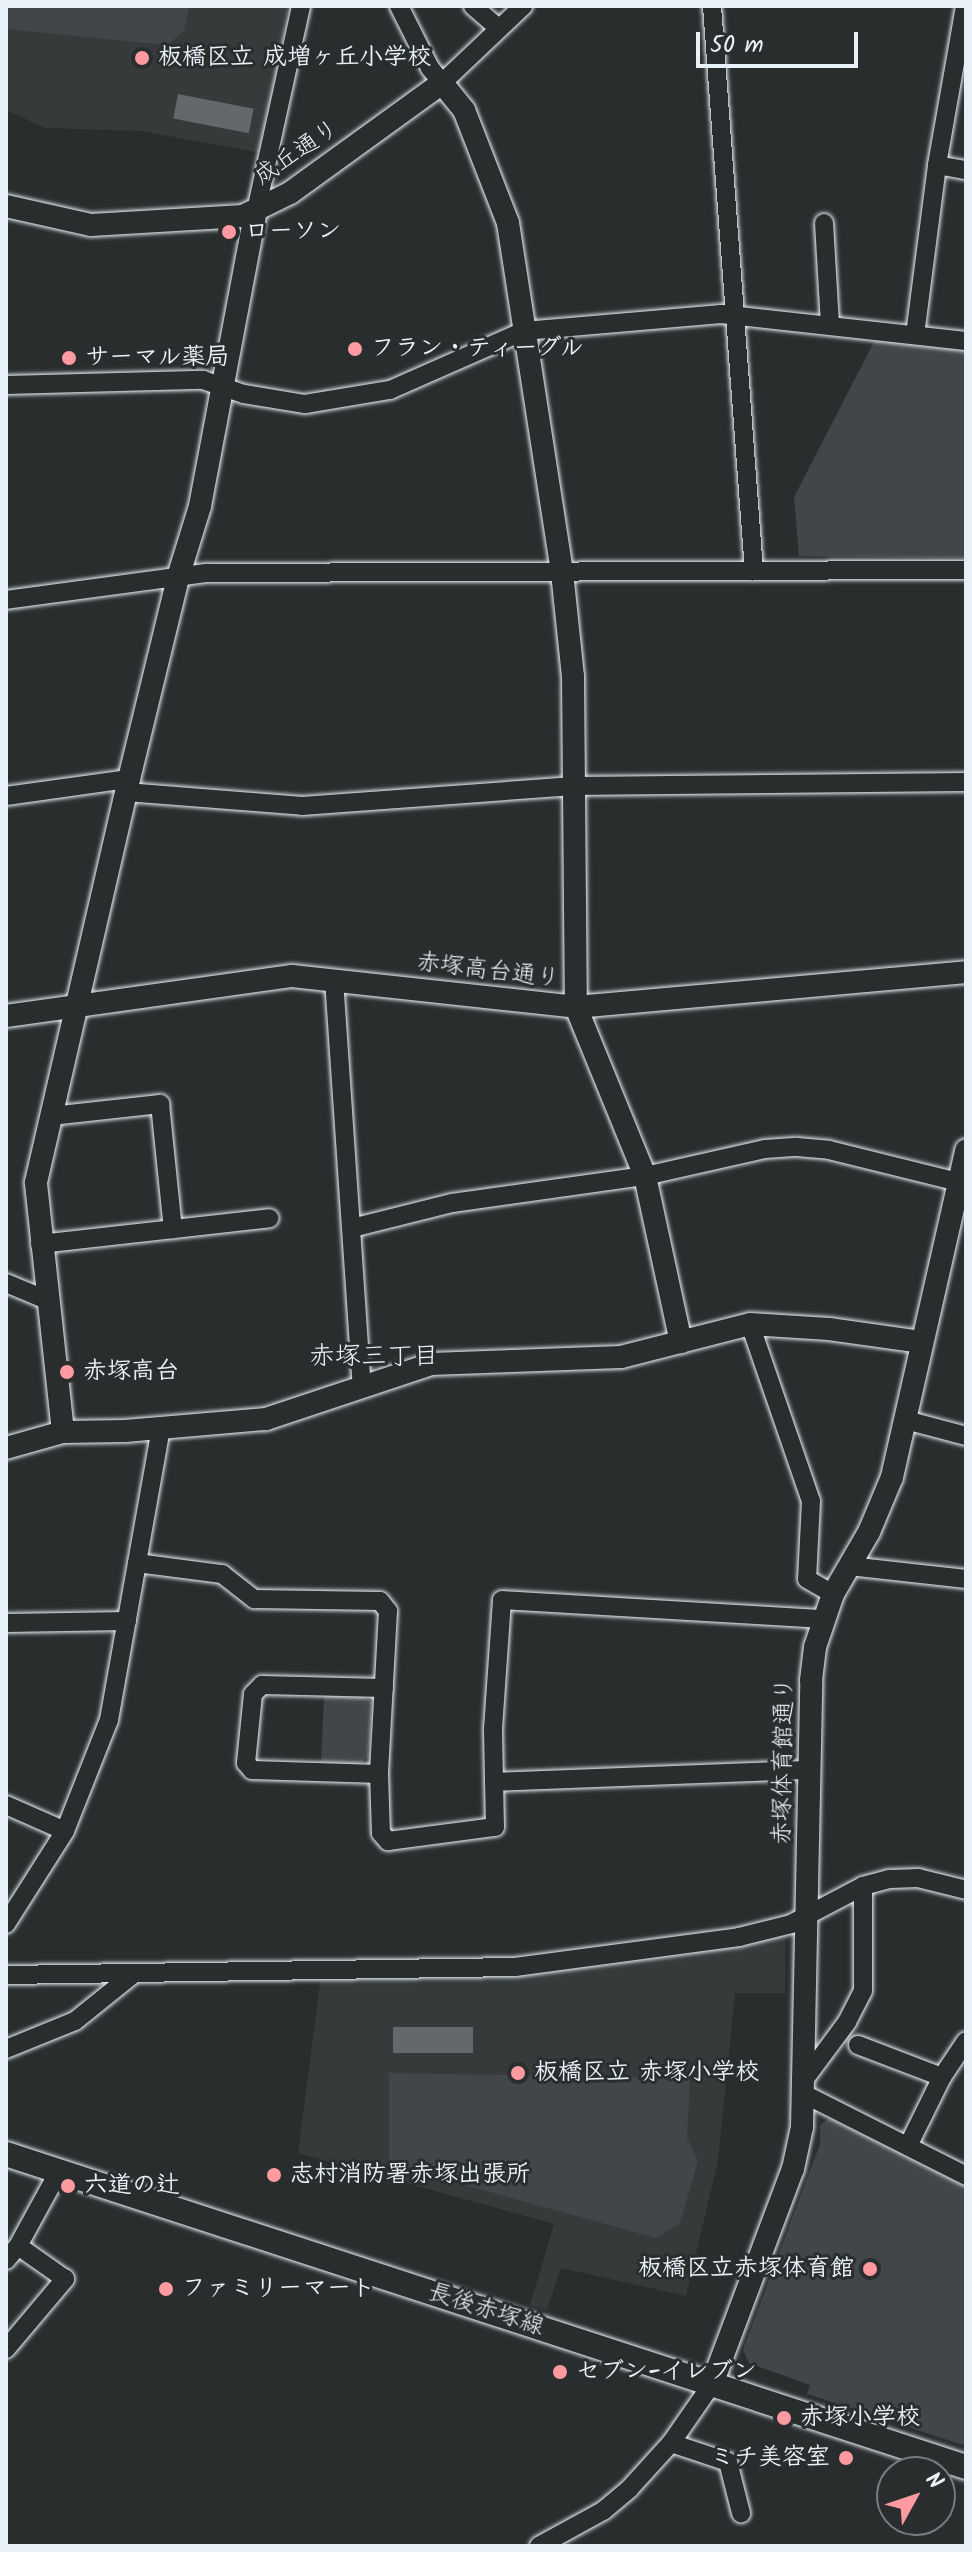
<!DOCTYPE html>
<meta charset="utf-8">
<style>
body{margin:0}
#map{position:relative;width:972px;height:2552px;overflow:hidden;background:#2a2d2e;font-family:Kalam,"Klee One",sans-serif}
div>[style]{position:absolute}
.built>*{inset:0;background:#363a3b}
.green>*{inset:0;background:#424648}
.water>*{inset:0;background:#63686b;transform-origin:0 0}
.roads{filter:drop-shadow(0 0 2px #e8f1f8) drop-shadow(0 0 2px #e8f1f8)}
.minor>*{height:18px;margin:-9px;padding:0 9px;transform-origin:9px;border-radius:9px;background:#2a2d2e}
.tertiary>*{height:22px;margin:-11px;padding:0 11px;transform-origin:11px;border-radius:11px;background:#2a2d2e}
.secondary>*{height:24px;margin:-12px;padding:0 12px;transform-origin:12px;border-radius:12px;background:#2a2d2e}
.dots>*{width:22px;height:22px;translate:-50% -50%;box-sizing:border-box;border:4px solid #2a2d2e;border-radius:50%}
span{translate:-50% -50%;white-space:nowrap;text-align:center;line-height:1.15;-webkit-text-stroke:6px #2a2d2e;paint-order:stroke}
.poi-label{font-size:24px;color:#e8f1f8;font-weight:700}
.left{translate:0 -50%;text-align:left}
.right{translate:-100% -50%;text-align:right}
.street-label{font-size:24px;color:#e8f1f8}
.neighbourhood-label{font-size:26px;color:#e8f1f8}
.frame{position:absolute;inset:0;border:8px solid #e8f1f8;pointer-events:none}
.north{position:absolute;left:876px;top:2456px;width:80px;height:80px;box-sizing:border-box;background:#2a2d2e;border:2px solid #767b7f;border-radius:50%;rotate:50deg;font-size:22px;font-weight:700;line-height:32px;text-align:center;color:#e8f1f8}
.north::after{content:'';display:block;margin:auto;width:28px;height:36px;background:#ff9aa2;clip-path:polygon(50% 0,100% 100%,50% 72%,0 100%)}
.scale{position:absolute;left:696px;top:32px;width:162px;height:36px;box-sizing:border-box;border:4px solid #e8f1f8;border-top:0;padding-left:10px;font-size:24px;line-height:28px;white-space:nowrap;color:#e8f1f8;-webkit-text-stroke:6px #2a2d2e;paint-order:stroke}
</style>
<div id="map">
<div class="built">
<i style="clip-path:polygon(6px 6px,288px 6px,261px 153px,141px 131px,45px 128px,6px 110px)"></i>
<i style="clip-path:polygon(776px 1933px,785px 1939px,785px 1993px,735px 1993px,718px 2160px,686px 2296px,561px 2268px,547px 2310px,530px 2305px,554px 2224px,298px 2153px,321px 1976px,514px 1972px)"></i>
</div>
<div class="green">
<i style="clip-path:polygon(6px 6px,189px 6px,184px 31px,167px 45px,6px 29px)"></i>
<i style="clip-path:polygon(875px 340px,966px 351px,966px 558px,799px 556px,794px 497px)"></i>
<i style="clip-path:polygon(324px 1696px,364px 1697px,372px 1702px,368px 1757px,359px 1765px,321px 1762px)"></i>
<i style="clip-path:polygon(389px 2073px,690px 2078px,687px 2138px,698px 2161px,680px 2223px,656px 2238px,389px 2164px)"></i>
<i style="clip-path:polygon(829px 2118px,966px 2187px,966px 2446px,807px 2394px,810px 2385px,749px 2363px,743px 2350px,820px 2144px,820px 2125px)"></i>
</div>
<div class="water">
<i style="left:178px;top:94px;width:77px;height:25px;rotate:11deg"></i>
<i style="left:473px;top:2027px;width:26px;height:80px;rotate:90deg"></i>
</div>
<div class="roads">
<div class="minor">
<i style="left:399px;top:6px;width:69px;rotate:63.4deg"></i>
<i style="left:430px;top:68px;width:19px;rotate:51deg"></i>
<i style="left:442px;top:83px;width:112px;rotate:-43.5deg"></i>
<i style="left:473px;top:6px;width:32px;rotate:41deg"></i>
<i style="left:712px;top:6px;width:567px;rotate:85.75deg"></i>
<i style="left:937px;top:165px;width:29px;rotate:10deg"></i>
<i style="left:256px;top:211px;width:210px;rotate:-77.6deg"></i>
<i style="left:824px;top:223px;width:102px;rotate:86.6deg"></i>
<i style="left:915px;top:335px;width:171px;rotate:-82.6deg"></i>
<i style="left:937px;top:165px;width:161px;rotate:-80deg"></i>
<i style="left:6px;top:385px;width:197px;rotate:-1.5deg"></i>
<i style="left:203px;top:380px;width:43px;rotate:18.9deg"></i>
<i style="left:244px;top:394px;width:62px;rotate:9.3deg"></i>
<i style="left:305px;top:404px;width:86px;rotate:-9.4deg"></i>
<i style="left:390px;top:390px;width:146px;rotate:-23.8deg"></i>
<i style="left:524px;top:331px;width:198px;rotate:-4.9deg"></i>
<i style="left:721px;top:314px;width:246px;rotate:6.3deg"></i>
<i style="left:6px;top:600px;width:202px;rotate:-7.7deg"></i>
<i style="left:206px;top:573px;width:760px;rotate:-0.23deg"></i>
<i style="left:126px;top:792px;width:177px;rotate:4.5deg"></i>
<i style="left:302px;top:806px;width:272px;rotate:-4.2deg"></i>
<i style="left:573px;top:786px;width:393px;rotate:-0.6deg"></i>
<i style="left:6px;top:796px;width:124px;rotate:-7.9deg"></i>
<i style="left:334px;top:979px;width:409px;rotate:86.1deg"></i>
<i style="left:51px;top:1116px;width:110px;rotate:-6.3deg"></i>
<i style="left:160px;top:1104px;width:126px;rotate:84.1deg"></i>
<i style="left:352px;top:1228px;width:103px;rotate:-14deg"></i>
<i style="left:452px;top:1203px;width:195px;rotate:-8deg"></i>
<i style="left:645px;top:1176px;width:123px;rotate:-12.7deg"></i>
<i style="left:765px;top:1149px;width:32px;rotate:-4deg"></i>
<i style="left:797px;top:1147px;width:32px;rotate:5deg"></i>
<i style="left:829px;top:1150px;width:141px;rotate:13.9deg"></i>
<i style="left:40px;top:1244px;width:231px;rotate:-6.4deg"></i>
<i style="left:6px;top:1283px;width:44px;rotate:22.5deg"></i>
<i style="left:750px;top:1324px;width:187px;rotate:71deg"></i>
<i style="left:811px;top:1501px;width:78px;rotate:92.9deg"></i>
<i style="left:807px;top:1579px;width:30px;rotate:30deg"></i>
<i style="left:906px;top:1420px;width:62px;rotate:14.9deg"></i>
<i style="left:137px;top:1563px;width:86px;rotate:7.4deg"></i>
<i style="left:222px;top:1574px;width:41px;rotate:38deg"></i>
<i style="left:254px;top:1599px;width:126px;rotate:0.9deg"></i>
<i style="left:380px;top:1601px;width:13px;rotate:51deg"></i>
<i style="left:388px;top:1611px;width:163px;rotate:93.2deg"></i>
<i style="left:379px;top:1774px;width:59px;rotate:88.1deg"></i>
<i style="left:381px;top:1833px;width:11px;rotate:49deg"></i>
<i style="left:388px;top:1841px;width:108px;rotate:-7.5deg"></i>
<i style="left:495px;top:1827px;width:98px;rotate:-91.2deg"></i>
<i style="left:493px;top:1729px;width:129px;rotate:-86deg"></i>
<i style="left:502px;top:1600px;width:322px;rotate:3.4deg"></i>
<i style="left:849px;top:1566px;width:118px;rotate:6.3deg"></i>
<i style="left:6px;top:1623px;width:121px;rotate:-0.9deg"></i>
<i style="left:379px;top:1774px;width:127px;rotate:-178.2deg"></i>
<i style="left:252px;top:1770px;width:9px;rotate:-131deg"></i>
<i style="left:246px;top:1763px;width:69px;rotate:-84.2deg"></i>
<i style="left:253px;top:1694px;width:13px;rotate:-45deg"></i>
<i style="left:262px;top:1685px;width:122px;rotate:1.4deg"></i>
<i style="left:494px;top:1782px;width:315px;rotate:-2.2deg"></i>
<i style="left:6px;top:1805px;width:64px;rotate:23.8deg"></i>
<i style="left:6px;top:1924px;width:110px;rotate:-57.6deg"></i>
<i style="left:65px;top:1831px;width:119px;rotate:-68.4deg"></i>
<i style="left:109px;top:1720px;width:297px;rotate:-79.9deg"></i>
<i style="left:6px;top:1975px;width:509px;rotate:-0.9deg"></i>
<i style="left:515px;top:1967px;width:226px;rotate:-7.6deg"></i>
<i style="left:739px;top:1937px;width:54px;rotate:-14deg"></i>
<i style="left:791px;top:1924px;width:81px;rotate:-27.8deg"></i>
<i style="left:863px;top:1886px;width:28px;rotate:-15deg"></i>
<i style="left:890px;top:1879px;width:28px;rotate:-2deg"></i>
<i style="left:918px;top:1878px;width:49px;rotate:14deg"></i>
<i style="left:858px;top:2045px;width:90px;rotate:20.9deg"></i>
<i style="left:6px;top:2049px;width:74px;rotate:-22.1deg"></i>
<i style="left:75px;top:2021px;width:73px;rotate:-38.9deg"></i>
<i style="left:804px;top:2080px;width:72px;rotate:-53.4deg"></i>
<i style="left:847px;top:2022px;width:35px;rotate:-63deg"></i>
<i style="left:863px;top:1991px;width:105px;rotate:-90deg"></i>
<i style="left:804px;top:2094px;width:182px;rotate:26.8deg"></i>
<i style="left:908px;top:2146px;width:77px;rotate:-63.8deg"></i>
<i style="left:942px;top:2077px;width:43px;rotate:-56.3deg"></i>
<i style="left:6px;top:2260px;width:18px;rotate:-49deg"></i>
<i style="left:18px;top:2246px;width:85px;rotate:-61.3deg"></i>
<i style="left:6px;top:2349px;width:92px;rotate:-49.9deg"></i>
<i style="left:65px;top:2279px;width:57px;rotate:-144.9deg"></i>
<i style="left:671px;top:2443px;width:60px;rotate:18.4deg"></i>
<i style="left:728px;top:2462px;width:53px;rotate:75.7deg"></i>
<i style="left:539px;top:2546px;width:73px;rotate:-28.7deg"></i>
<i style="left:603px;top:2511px;width:35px;rotate:-40deg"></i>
<i style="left:630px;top:2488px;width:61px;rotate:-47.7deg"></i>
<i style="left:671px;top:2443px;width:72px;rotate:-55.2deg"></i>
</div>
<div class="tertiary">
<i style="left:6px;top:206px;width:87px;rotate:12.6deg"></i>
<i style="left:91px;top:225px;width:152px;rotate:-3.4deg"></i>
<i style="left:243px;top:216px;width:52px;rotate:-26.1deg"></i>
<i style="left:290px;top:193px;width:188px;rotate:-35.9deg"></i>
<i style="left:442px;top:83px;width:35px;rotate:51deg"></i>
<i style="left:464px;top:110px;width:121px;rotate:68.7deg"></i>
<i style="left:508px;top:223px;width:353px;rotate:81.2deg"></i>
<i style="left:562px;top:572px;width:105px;rotate:84deg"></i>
<i style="left:573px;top:676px;width:331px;rotate:89.5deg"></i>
<i style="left:576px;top:1007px;width:183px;rotate:67.8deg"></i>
<i style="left:645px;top:1176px;width:170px;rotate:77.8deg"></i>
<i style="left:6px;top:1016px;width:289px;rotate:-8deg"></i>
<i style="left:292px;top:976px;width:286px;rotate:6.2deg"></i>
<i style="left:576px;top:1007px;width:392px;rotate:-5.1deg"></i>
<i style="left:63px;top:1432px;width:251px;rotate:-96.2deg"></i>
<i style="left:36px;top:1182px;width:414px;rotate:-77deg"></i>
<i style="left:129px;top:779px;width:211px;rotate:-76.3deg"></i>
<i style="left:179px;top:574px;width:71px;rotate:-72.8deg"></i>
<i style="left:200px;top:506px;width:300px;rotate:-79.3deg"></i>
<i style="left:6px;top:1448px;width:59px;rotate:-15.7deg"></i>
<i style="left:63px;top:1432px;width:62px;rotate:-0.9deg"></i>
<i style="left:125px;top:1431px;width:142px;rotate:-4.9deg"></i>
<i style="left:266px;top:1419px;width:174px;rotate:-18.4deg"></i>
<i style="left:431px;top:1364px;width:190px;rotate:-2.1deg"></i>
<i style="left:621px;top:1357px;width:133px;rotate:-14.3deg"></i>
<i style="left:750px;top:1324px;width:79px;rotate:3.6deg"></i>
<i style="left:829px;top:1329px;width:94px;rotate:8deg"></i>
<i style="left:712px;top:2384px;width:230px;rotate:-69.4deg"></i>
<i style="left:793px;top:2169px;width:43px;rotate:-77.9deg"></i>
<i style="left:802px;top:2127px;width:447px;rotate:-88.8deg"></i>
<i style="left:811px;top:1680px;width:33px;rotate:-83deg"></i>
<i style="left:815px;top:1647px;width:56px;rotate:-71.2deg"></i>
<i style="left:833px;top:1594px;width:72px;rotate:-59.9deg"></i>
<i style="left:869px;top:1532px;width:60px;rotate:-67.3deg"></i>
<i style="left:892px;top:1477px;width:335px;rotate:-77.2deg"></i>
</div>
<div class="secondary">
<i style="left:6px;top:2154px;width:1010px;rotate:18.06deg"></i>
</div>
</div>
<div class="dots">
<i style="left:142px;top:58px;background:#ff9aa2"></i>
<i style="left:229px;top:232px;background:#ff9aa2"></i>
<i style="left:355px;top:349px;background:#ff9aa2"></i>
<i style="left:69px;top:358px;background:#ff9aa2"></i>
<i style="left:67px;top:1372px;background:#ff9aa2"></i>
<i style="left:518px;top:2073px;background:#ff9aa2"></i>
<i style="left:274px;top:2175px;background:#ff9aa2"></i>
<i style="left:68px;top:2186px;background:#ff9aa2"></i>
<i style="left:870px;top:2269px;background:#ff9aa2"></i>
<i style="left:166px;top:2289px;background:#ff9aa2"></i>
<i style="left:560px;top:2372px;background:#ff9aa2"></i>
<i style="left:784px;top:2418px;background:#ff9aa2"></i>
<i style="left:846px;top:2458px;background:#ff9aa2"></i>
</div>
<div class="poi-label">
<span class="left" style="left:158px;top:58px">板橋区立 成増ヶ丘小学校</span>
<span class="left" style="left:245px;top:232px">ローソン</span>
<span class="left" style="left:371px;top:349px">フラン・ティーグル</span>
<span class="left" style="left:85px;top:358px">サーマル薬局</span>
<span class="left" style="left:83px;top:1372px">赤塚高台</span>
<span class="left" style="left:534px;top:2073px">板橋区立 赤塚小学校</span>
<span class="left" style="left:290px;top:2175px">志村消防署赤塚出張所</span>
<span class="left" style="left:84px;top:2186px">六道の辻</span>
<span class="right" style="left:854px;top:2269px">板橋区立赤塚体育館</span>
<span class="left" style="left:182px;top:2289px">ファミリーマート</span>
<span class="left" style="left:576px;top:2372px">セブン-イレブン</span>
<span class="left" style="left:800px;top:2418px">赤塚小学校</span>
<span class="right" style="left:830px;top:2458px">ミチ美容室</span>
</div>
<div class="street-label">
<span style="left:297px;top:153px;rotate:-34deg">成丘通り</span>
<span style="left:488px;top:971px;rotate:7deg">赤塚高台通り</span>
<span style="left:784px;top:1761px;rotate:-89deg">赤塚体育館通り</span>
<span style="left:486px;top:2310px;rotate:18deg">長後赤塚線</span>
</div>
<div class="neighbourhood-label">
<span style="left:374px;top:1358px">赤塚三丁目</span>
</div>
<div class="frame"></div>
<div class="north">N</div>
<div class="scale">50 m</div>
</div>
